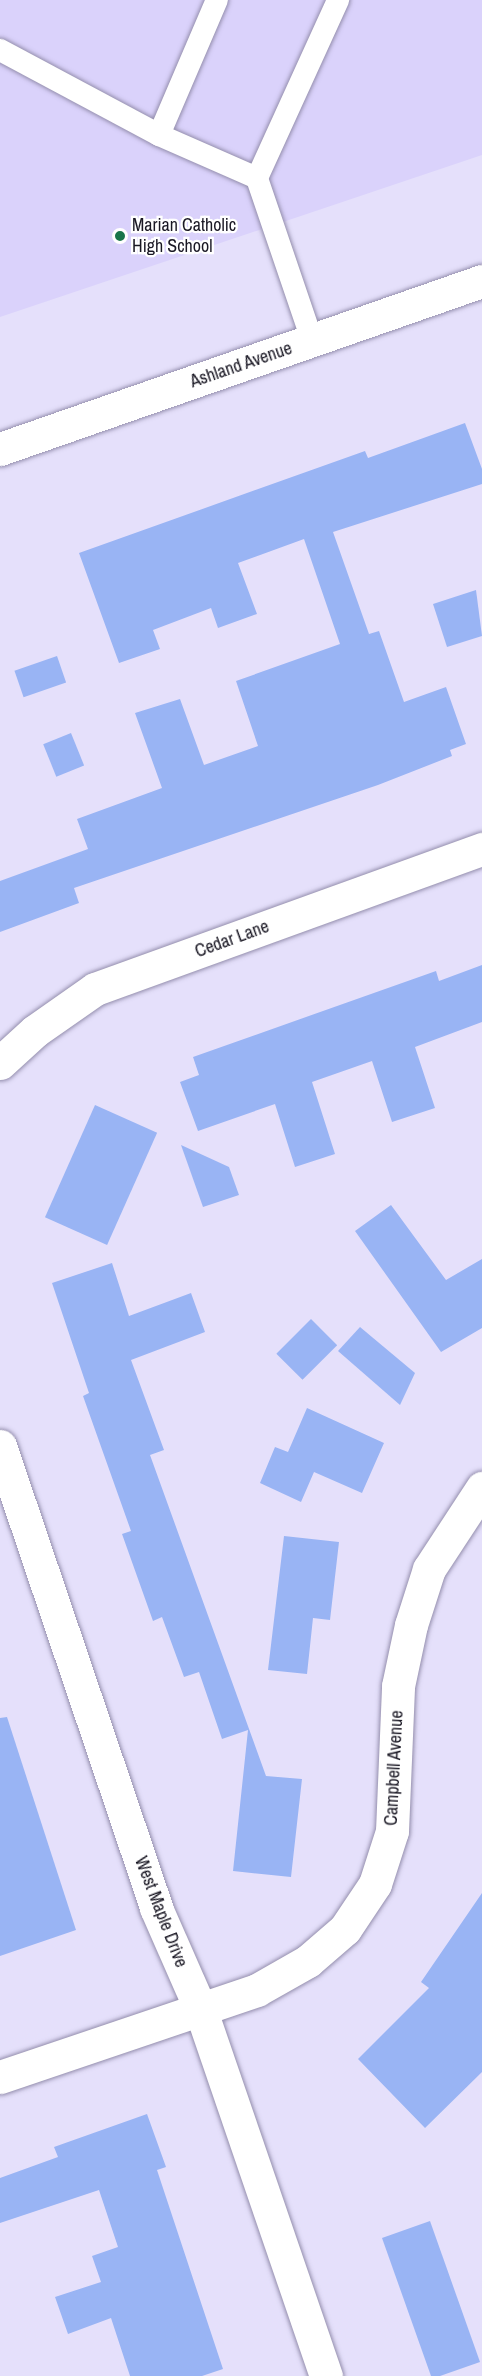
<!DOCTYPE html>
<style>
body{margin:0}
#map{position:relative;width:482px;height:2376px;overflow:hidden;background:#e5e0fb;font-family:"Archivo Narrow",sans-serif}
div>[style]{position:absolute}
.built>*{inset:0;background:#dad2fb}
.building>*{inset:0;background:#99b4f4;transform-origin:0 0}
.roads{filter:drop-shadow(0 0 2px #948ead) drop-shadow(0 0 2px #948ead)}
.lane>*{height:22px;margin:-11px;padding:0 11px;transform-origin:11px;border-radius:11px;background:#fff}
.street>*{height:33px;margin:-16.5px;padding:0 16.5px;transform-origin:16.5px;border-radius:16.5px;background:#fff}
.dots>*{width:16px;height:16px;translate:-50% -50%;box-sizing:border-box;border:3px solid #fff;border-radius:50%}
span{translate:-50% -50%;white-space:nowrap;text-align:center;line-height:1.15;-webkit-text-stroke:4.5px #fff;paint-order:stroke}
.poi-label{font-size:18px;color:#1a1824}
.left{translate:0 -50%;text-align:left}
.street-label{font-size:18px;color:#1a1824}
</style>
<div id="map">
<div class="built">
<i style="clip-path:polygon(0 0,482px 0,482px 155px,0 317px)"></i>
</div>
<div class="building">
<i style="clip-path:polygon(465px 423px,482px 469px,482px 484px,333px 532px,369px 634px,379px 631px,404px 702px,446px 687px,466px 744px,450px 750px,452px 756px,378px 785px,74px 888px,79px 903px,0 932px,0 881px,88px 849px,77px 819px,162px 788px,135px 713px,180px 699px,204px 765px,258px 746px,236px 681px,340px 644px,304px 539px,238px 563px,257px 614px,218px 628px,211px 608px,153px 630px,160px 649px,119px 663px,79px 553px,365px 451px,368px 458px)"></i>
<i style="clip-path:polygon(476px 590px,482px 636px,447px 647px,433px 604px)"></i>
<i style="left:57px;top:656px;width:28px;height:45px;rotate:71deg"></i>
<i style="left:71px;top:733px;width:35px;height:30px;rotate:68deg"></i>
<i style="clip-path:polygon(482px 965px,482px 1022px,415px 1047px,435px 1108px,392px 1122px,372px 1061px,312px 1082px,335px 1154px,295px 1167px,275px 1104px,198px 1131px,180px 1082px,199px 1075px,193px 1057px,436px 971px,439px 981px)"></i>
<i style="left:95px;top:1105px;width:68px;height:123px;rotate:24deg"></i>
<i style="clip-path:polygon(181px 1145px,229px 1167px,239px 1195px,203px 1207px)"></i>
<i style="clip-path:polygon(391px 1205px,446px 1280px,482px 1259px,482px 1328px,441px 1352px,355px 1231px)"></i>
<i style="clip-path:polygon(112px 1263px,129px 1316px,191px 1293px,205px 1332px,131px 1360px,164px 1450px,150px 1455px,266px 1776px,302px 1779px,291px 1877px,233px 1871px,248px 1730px,222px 1739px,199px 1672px,184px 1677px,162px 1617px,153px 1621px,122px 1534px,131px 1531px,83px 1396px,89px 1393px,52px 1283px)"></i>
<i style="left:311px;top:1319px;width:37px;height:49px;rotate:45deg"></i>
<i style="clip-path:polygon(360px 1327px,415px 1373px,400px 1405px,338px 1351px)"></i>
<i style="clip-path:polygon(307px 1408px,384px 1443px,362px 1493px,314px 1472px,301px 1502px,260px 1483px,275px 1447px,288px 1452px)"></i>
<i style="clip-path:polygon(284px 1536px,339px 1542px,330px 1620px,313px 1618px,307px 1674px,268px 1670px)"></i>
<i style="clip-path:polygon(7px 1717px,76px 1930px,0 1956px,0 1718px)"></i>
<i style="clip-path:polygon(482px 1893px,482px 2072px,425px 2128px,358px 2059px,429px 1988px,421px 1982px)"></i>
<i style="clip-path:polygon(147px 2114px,166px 2167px,157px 2170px,223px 2369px,202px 2376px,130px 2376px,111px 2318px,68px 2334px,55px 2297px,101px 2282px,92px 2256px,118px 2247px,99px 2190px,0 2223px,0 2178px,58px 2157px,54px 2147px)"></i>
<i style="clip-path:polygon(430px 2221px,480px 2362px,440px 2376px,431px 2376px,382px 2238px)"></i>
</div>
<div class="roads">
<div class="lane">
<i style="left:0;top:50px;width:180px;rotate:28.1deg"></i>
<i style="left:159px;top:135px;width:107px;rotate:23.7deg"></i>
<i style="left:159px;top:135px;width:147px;rotate:-66.8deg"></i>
<i style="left:312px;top:340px;width:171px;rotate:-108.8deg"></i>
<i style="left:257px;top:178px;width:196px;rotate:-65.5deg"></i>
</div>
<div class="street">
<i style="left:0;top:449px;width:510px;rotate:-19.22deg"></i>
<i style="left:0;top:1063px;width:47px;rotate:-42.4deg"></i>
<i style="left:35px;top:1031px;width:73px;rotate:-35deg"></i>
<i style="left:95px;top:989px;width:412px;rotate:-19.9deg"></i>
<i style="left:0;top:1446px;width:488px;rotate:71.3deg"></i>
<i style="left:156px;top:1908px;width:109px;rotate:66.3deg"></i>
<i style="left:200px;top:2008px;width:389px;rotate:71.1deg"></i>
<i style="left:0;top:2077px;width:271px;rotate:-18.7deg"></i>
<i style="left:257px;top:1990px;width:59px;rotate:-29.6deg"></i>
<i style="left:308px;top:1961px;width:49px;rotate:-40.9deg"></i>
<i style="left:345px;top:1929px;width:54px;rotate:-56.3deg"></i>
<i style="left:375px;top:1884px;width:56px;rotate:-72.2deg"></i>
<i style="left:392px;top:1831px;width:145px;rotate:-87.6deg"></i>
<i style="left:398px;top:1686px;width:62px;rotate:-78deg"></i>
<i style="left:411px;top:1625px;width:59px;rotate:-72.2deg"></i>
<i style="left:429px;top:1569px;width:97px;rotate:-56.8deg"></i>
</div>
</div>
<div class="dots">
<i style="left:120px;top:236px;background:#18754a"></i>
</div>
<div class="poi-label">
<span class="left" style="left:132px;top:236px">Marian Catholic<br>High School</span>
</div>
<div class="street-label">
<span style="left:241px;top:365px;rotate:-19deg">Ashland Avenue</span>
<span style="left:232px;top:939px;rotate:-20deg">Cedar Lane</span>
<span style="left:394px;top:1768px;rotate:-87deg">Campbell Avenue</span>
<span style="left:161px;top:1912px;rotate:69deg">West Maple Drive</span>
</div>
</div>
